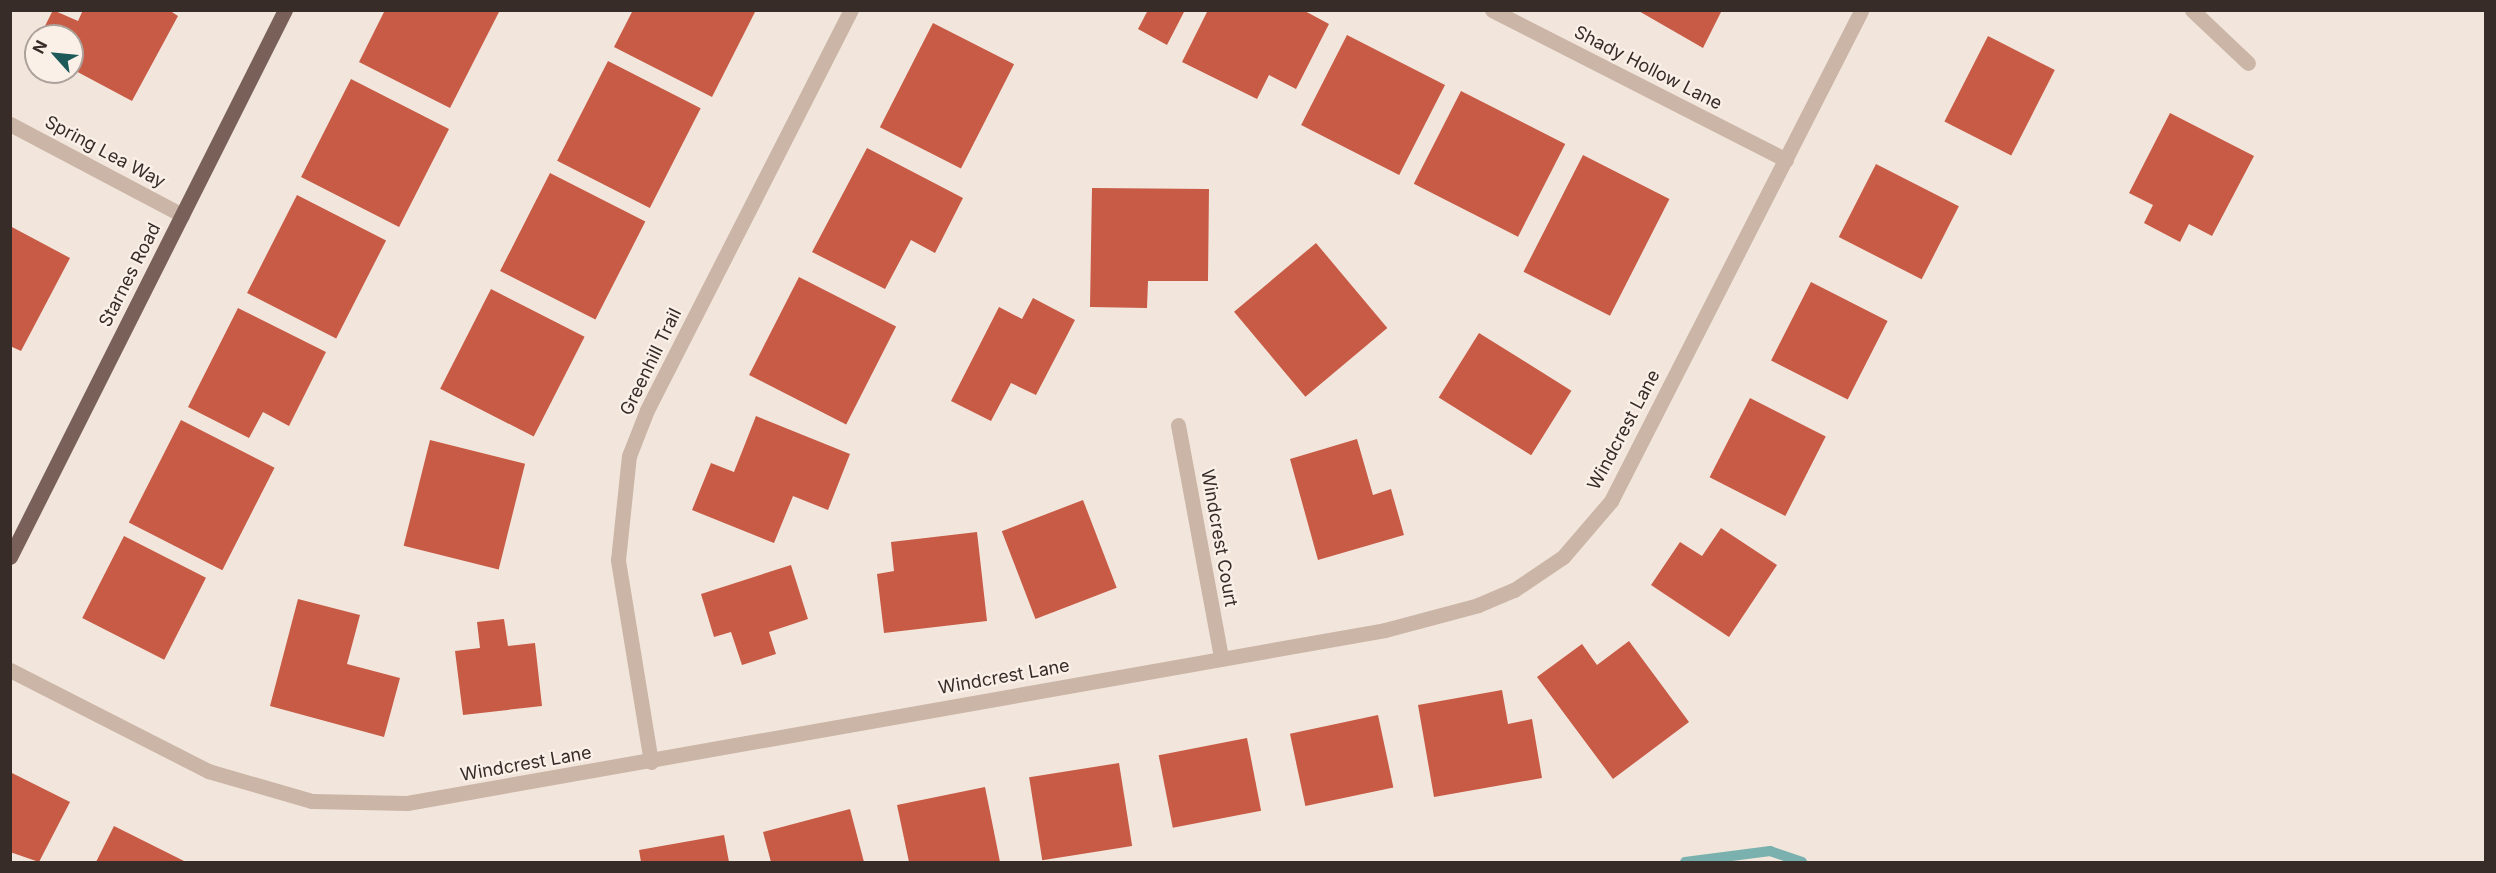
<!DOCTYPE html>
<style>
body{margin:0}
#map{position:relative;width:2496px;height:873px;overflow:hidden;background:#f2e6dc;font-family:Inter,sans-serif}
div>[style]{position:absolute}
.stream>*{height:10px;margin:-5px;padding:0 5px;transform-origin:5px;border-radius:5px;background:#7ab0ae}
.building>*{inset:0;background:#c75b45;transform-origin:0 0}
.minor>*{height:15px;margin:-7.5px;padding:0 7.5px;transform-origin:7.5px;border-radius:7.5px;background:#cbb5a7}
.major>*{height:15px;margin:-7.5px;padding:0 7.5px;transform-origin:7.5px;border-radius:7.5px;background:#796159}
span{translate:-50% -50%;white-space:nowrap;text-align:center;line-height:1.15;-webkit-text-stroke:4.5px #faf0e8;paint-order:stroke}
.street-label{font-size:18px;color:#372c28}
.frame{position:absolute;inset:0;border:12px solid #372c28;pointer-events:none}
.north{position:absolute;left:24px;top:24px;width:60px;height:60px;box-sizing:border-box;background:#faf0e8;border:2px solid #aca29b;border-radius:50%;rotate:297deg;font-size:16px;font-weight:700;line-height:24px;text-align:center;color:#372c28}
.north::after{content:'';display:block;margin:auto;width:21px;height:27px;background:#1d5959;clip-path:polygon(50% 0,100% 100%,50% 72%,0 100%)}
</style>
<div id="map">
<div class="stream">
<i style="left:1685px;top:862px;width:86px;rotate:-7.4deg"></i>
<i style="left:1770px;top:851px;width:34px;rotate:19deg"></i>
</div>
<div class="building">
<i style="clip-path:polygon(53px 10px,78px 21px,83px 10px,169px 10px,178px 16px,132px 101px,72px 69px,72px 36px,40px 36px)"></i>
<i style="clip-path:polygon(385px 10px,500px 10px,450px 108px,359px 62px)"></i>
<i style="clip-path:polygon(633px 10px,756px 10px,712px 97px,614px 47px)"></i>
<i style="clip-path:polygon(1148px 10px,1185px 10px,1167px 45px,1138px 29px)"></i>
<i style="clip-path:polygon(1208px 10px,1303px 10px,1329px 24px,1296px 89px,1269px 75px,1257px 99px,1182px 62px)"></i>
<i style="clip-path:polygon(1637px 10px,1722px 10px,1703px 48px)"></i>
<i style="left:933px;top:23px;width:91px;height:117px;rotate:27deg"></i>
<i style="left:1347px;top:35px;width:110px;height:101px;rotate:27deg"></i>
<i style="left:1988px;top:36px;width:75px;height:96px;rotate:27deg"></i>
<i style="left:608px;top:61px;width:104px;height:112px;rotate:27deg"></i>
<i style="left:351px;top:79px;width:110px;height:110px;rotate:27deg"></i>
<i style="left:1461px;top:91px;width:117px;height:104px;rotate:27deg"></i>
<i style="clip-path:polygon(2170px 113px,2254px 156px,2212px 236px,2189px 224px,2180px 242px,2144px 223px,2153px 205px,2129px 193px)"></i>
<i style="clip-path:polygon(867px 148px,963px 198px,935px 253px,911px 240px,885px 289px,812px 252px)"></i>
<i style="left:1583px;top:155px;width:97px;height:131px;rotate:27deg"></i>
<i style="left:1876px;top:164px;width:93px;height:82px;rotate:27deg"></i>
<i style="left:550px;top:173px;width:107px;height:110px;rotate:27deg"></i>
<i style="clip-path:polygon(1092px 188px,1209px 189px,1208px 281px,1148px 281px,1147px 308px,1090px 307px)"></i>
<i style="left:297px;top:195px;width:100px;height:110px;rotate:27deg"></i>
<i style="clip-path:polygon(10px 226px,70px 258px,21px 351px,10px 346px)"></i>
<i style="left:1316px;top:243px;width:111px;height:107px;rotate:50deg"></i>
<i style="left:799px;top:277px;width:109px;height:110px;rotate:27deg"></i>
<i style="left:1811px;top:282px;width:86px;height:88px;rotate:27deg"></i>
<i style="left:491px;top:289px;width:105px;height:112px;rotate:27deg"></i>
<i style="clip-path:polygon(1033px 298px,1075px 320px,1036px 395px,1011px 383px,991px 421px,951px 401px,999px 307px,1022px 319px)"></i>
<i style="clip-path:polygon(238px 308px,326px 352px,289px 426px,263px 412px,249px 438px,188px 407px)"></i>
<i style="left:1479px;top:333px;width:109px;height:76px;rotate:32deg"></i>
<i style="left:1750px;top:398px;width:85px;height:89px;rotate:27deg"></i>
<i style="clip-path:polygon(756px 416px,850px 454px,828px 510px,793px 496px,774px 543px,692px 510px,711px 463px,734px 472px)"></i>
<i style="left:181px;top:420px;width:105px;height:115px;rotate:27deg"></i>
<i style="clip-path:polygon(1357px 439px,1373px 495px,1391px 489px,1404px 535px,1318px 560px,1290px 459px)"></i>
<i style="left:430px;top:440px;width:98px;height:109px;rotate:14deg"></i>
<i style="left:1083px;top:500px;width:94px;height:87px;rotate:69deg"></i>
<i style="clip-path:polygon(1721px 528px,1777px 565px,1729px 637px,1651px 585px,1680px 542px,1702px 556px)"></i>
<i style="clip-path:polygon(977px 532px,987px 621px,884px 633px,877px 574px,894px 571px,891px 542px)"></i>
<i style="left:124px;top:536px;width:92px;height:92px;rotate:27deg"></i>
<i style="clip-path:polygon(791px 565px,808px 619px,769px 632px,776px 654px,742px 665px,731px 632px,714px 637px,701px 594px)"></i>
<i style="clip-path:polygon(298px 599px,360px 615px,347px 664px,400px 678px,384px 737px,270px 706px)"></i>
<i style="clip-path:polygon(504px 619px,508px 646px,535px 643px,542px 706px,463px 715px,455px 651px,480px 648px,477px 622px)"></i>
<i style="clip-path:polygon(1629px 641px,1689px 722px,1613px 779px,1537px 677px,1582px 644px,1597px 665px)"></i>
<i style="clip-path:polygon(1502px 690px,1508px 724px,1532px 719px,1542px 778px,1434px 797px,1418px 705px)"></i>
<i style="left:1378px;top:715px;width:74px;height:90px;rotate:78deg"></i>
<i style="left:1247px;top:738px;width:74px;height:90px;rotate:79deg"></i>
<i style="left:1119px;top:763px;width:84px;height:91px;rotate:81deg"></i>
<i style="clip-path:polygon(10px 772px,70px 802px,39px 862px,10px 852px)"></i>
<i style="clip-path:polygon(985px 787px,1000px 862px,909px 862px,897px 805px)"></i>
<i style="clip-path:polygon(850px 809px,864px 862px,771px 862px,763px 832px)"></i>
<i style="clip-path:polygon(114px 826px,186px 862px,96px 862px)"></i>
<i style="clip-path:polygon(724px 835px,729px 862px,641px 862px,639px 850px)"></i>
</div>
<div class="minor">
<i style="left:1492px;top:10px;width:330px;rotate:27deg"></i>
<i style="left:2192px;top:10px;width:77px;rotate:43.4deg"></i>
<i style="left:10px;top:124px;width:195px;rotate:27.9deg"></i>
<i style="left:1178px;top:425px;width:236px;rotate:79.5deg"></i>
<i style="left:10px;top:670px;width:222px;rotate:27deg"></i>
<i style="left:208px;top:771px;width:108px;rotate:16.1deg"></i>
<i style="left:312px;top:801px;width:95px;rotate:1.2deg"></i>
<i style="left:407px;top:803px;width:993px;rotate:-10.03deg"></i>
<i style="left:1385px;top:630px;width:96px;rotate:-15deg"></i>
<i style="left:1478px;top:605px;width:39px;rotate:-23deg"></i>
<i style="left:1514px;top:590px;width:59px;rotate:-34deg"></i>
<i style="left:1563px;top:557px;width:74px;rotate:-49.4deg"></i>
<i style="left:1611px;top:501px;width:550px;rotate:-62.97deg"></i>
<i style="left:651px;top:762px;width:205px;rotate:-99.3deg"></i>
<i style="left:618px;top:560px;width:105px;rotate:-84deg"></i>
<i style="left:629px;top:456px;width:49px;rotate:-68.6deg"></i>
<i style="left:647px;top:410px;width:449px;rotate:-63deg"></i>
</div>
<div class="major">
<i style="left:10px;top:557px;width:612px;rotate:-63.31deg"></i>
</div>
<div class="street-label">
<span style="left:1648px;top:68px;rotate:27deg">Shady Hollow Lane</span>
<span style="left:105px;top:152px;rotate:28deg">Spring Lea Way</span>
<span style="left:130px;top:275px;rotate:-63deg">Starnes Road</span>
<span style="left:651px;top:362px;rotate:-64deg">Greenhill Trail</span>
<span style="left:1624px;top:430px;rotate:-62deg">Windcrest Lane</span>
<span style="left:1219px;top:538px;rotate:80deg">Windcrest Court</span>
<span style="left:1004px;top:677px;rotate:-10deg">Windcrest Lane</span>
<span style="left:526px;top:764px;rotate:-10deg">Windcrest Lane</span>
</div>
<div class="frame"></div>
<div class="north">N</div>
</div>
